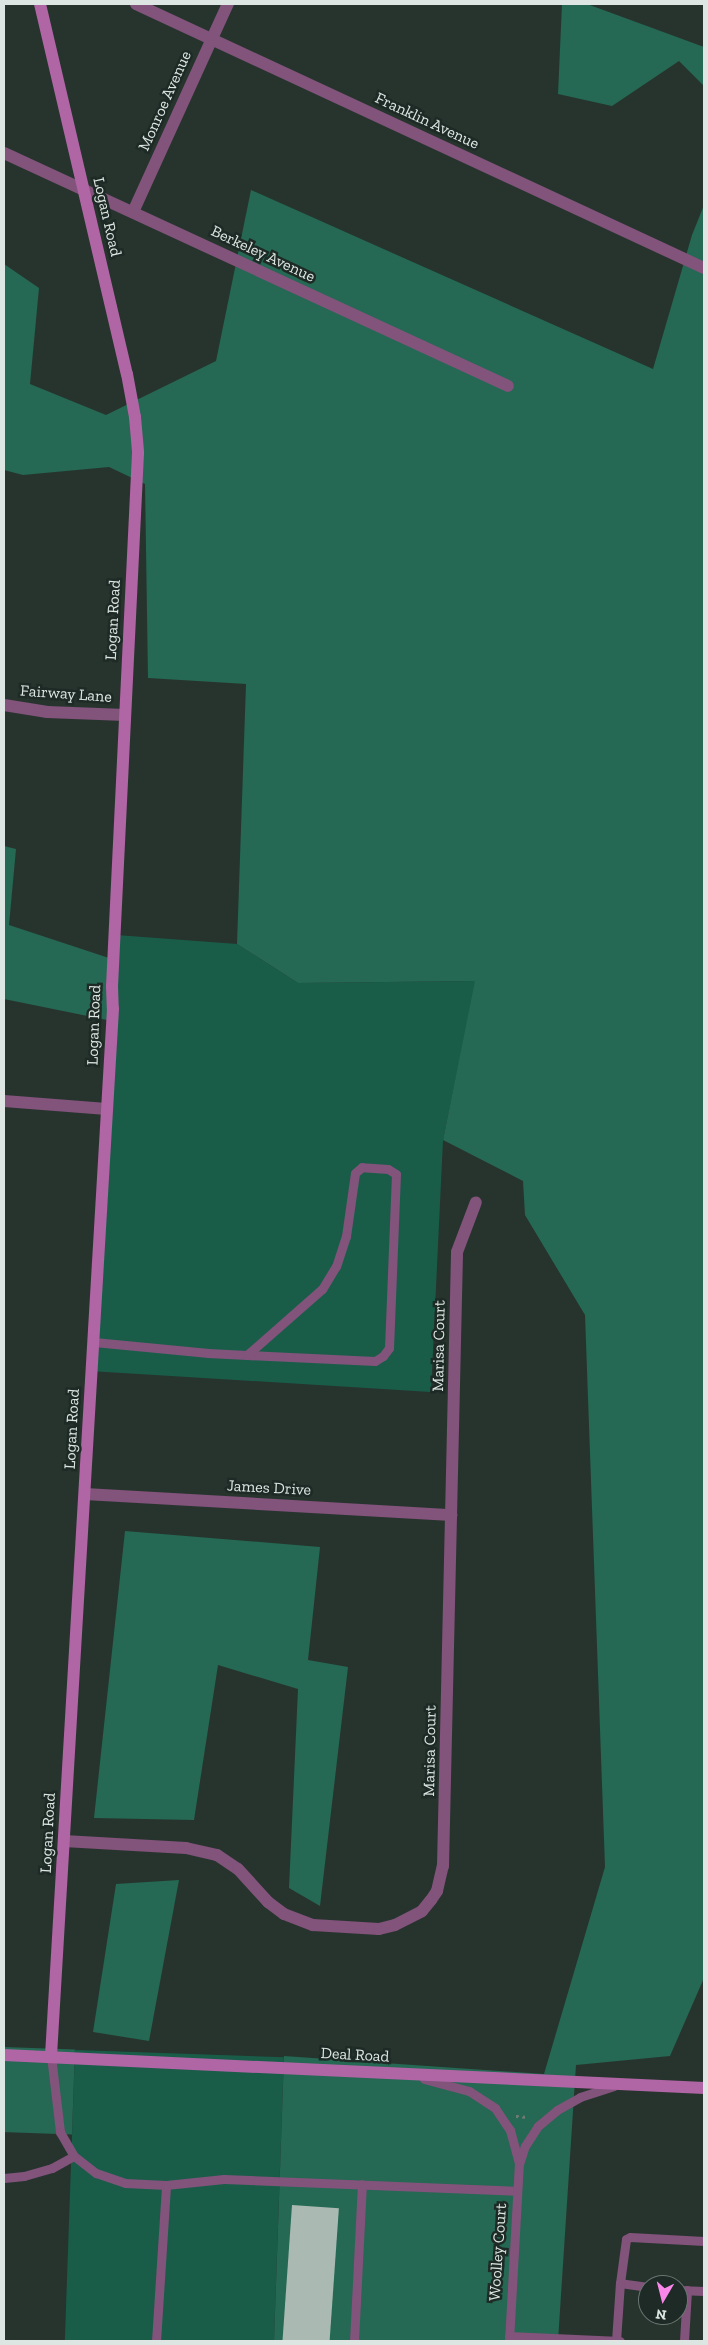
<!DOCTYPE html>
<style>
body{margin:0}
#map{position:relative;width:708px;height:2345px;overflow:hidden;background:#27342e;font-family:"Zilla Slab",serif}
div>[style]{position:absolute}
.green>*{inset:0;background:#195d49;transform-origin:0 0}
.forest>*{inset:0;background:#256853;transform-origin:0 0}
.building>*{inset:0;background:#aabab3;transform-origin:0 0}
.path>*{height:3px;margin-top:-1.5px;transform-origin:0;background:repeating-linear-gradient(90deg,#6f7b75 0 2.5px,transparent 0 6.5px)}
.lane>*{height:9px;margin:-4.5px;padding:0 4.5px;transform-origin:4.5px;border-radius:4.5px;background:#82537b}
.street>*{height:12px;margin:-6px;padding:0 6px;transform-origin:6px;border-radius:6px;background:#82537b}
.secondary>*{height:12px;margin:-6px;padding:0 6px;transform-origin:6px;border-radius:6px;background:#b065a5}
span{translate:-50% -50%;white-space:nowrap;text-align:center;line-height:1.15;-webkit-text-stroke:5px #1d2a25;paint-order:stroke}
.street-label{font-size:16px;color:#dde6e2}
.frame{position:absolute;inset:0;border:5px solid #dde6e2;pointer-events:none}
.north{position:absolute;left:638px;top:2275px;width:50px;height:50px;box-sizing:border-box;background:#1d2a25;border:1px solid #6a7571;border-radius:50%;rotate:188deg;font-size:14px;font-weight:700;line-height:20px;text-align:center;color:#dde6e2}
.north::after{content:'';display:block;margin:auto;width:18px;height:22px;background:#f987e9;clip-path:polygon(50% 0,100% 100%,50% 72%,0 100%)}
</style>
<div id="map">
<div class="green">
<i style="clip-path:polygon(116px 935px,237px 944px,298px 983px,476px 981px,443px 1140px,431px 1392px,90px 1371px)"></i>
<i style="left:75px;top:2050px;width:209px;height:291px;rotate:2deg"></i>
</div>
<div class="forest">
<i style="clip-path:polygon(562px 4px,587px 4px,704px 47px,704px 86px,679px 61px,612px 106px,558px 94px)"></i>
<i style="clip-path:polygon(251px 190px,653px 369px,692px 235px,704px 205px,704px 1978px,670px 2056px,576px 2065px,558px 2341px,274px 2341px,284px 2056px,544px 2074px,605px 1867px,585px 1315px,525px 1215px,523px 1181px,443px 1140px,475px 981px,298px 983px,237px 944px,246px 684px,148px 678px,145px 484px,109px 467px,23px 475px,4px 470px,4px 264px,39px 288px,30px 384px,106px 415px,216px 361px)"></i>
<i style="clip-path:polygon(4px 846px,16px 849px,9px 925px,115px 960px,112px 1021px,4px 999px)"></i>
<i style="clip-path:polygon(125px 1531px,320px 1547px,308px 1660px,348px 1667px,320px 1906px,289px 1888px,298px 1689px,218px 1665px,194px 1820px,94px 1818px)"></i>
<i style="clip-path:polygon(179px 1880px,149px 2041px,93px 2032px,116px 1884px)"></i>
<i style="left:4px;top:2047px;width:71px;height:85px;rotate:2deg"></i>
</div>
<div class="building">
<i style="left:292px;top:2205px;width:47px;height:136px;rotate:4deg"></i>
</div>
<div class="path">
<i style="left:516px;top:2116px;width:12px;rotate:5deg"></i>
</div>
<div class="lane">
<i style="left:94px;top:1342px;width:115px;rotate:5.5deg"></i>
<i style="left:208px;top:1353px;width:39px;rotate:3deg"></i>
<i style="left:247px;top:1355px;width:128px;rotate:2.7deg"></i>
<i style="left:375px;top:1361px;width:9px;rotate:-32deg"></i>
<i style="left:383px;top:1356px;width:10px;rotate:-53deg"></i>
<i style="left:389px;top:1348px;width:174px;rotate:-87.7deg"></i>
<i style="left:396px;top:1174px;width:9px;rotate:-148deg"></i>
<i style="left:388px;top:1169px;width:26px;rotate:-176deg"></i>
<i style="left:362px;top:1167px;width:9px;rotate:139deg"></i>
<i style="left:355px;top:1173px;width:64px;rotate:98.1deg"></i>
<i style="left:346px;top:1236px;width:32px;rotate:108deg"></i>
<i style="left:336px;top:1266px;width:27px;rotate:121deg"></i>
<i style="left:322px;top:1289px;width:100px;rotate:138.7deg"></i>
<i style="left:51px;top:2056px;width:77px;rotate:83.2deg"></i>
<i style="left:60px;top:2132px;width:28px;rotate:60deg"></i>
<i style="left:74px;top:2156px;width:28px;rotate:38deg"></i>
<i style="left:96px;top:2173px;width:31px;rotate:19deg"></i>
<i style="left:125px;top:2183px;width:41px;rotate:2.8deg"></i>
<i style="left:166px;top:2185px;width:58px;rotate:-5.9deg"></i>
<i style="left:224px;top:2179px;width:293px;rotate:2.3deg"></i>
<i style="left:424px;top:2079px;width:47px;rotate:14.9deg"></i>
<i style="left:469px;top:2091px;width:31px;rotate:33deg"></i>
<i style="left:495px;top:2108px;width:27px;rotate:56deg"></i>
<i style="left:510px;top:2130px;width:35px;rotate:75deg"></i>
<i style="left:4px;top:2178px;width:20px;rotate:-6deg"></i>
<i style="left:24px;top:2176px;width:29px;rotate:-16deg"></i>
<i style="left:52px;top:2168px;width:25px;rotate:-29deg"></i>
<i style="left:648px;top:2287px;width:28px;rotate:-172deg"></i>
<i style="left:620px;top:2283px;width:44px;rotate:-82.2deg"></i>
<i style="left:626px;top:2239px;width:4px;rotate:-27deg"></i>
<i style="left:630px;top:2237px;width:74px;rotate:3.1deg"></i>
<i style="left:678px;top:2290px;width:26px;rotate:2deg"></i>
<i style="left:509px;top:2336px;width:111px;rotate:2.6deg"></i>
<i style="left:156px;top:2341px;width:156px;rotate:-86.3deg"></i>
<i style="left:354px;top:2341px;width:157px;rotate:-87.1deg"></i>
<i style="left:509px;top:2341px;width:177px;rotate:-86.8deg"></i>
<i style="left:519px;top:2164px;width:19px;rotate:-72deg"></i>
<i style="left:525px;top:2146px;width:24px;rotate:-57deg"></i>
<i style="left:538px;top:2126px;width:25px;rotate:-40deg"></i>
<i style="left:557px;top:2110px;width:26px;rotate:-29deg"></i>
<i style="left:580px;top:2097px;width:35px;rotate:-18deg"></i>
<i style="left:616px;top:2341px;width:58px;rotate:-86.1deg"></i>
<i style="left:684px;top:2341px;width:51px;rotate:-86.6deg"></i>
</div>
<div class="street">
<i style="left:136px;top:4px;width:626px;rotate:24.93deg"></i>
<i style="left:4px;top:153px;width:555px;rotate:24.81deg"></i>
<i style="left:133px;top:212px;width:229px;rotate:-65.5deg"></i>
<i style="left:4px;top:705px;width:44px;rotate:9.2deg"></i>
<i style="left:47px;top:712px;width:78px;rotate:2.2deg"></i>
<i style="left:4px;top:1101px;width:103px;rotate:4.4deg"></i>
<i style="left:85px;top:1494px;width:367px;rotate:3.3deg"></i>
<i style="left:64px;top:1841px;width:122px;rotate:3.3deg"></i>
<i style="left:186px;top:1848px;width:32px;rotate:13deg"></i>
<i style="left:217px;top:1855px;width:25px;rotate:34deg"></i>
<i style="left:238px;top:1869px;width:45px;rotate:47.7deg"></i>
<i style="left:268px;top:1902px;width:20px;rotate:37deg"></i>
<i style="left:284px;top:1914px;width:31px;rotate:21deg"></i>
<i style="left:313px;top:1925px;width:66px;rotate:3.5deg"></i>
<i style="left:379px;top:1929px;width:16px;rotate:-14deg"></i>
<i style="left:395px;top:1925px;width:30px;rotate:-27deg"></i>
<i style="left:422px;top:1911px;width:14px;rotate:-51deg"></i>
<i style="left:431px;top:1900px;width:11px;rotate:-56deg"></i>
<i style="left:437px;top:1891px;width:26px;rotate:-77deg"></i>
<i style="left:443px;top:1866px;width:614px;rotate:-88.69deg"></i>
<i style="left:457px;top:1252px;width:53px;rotate:-69.2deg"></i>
</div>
<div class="secondary">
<i style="left:40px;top:4px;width:380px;rotate:76.8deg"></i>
<i style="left:127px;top:374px;width:44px;rotate:79.5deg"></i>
<i style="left:135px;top:417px;width:36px;rotate:85deg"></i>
<i style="left:138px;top:453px;width:534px;rotate:92.79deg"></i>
<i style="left:112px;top:986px;width:23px;rotate:88deg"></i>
<i style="left:113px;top:1009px;width:1049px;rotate:93.39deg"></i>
<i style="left:4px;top:2055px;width:701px;rotate:2.7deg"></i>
</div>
<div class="street-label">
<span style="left:165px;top:101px;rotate:-66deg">Monroe Avenue</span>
<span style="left:427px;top:121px;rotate:25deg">Franklin Avenue</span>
<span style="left:107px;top:217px;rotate:77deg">Logan Road</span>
<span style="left:263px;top:254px;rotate:25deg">Berkeley Avenue</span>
<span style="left:113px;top:620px;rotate:-87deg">Logan Road</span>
<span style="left:66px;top:694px;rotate:4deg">Fairway Lane</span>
<span style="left:94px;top:1025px;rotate:-88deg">Logan Road</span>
<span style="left:439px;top:1346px;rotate:-89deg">Marisa Court</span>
<span style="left:72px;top:1429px;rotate:-87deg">Logan Road</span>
<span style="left:269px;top:1488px;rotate:3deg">James Drive</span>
<span style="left:430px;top:1751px;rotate:-89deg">Marisa Court</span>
<span style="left:48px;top:1833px;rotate:-87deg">Logan Road</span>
<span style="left:355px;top:2055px;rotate:3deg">Deal Road</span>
<span style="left:498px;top:2252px;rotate:-86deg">Woolley Court</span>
</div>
<div class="frame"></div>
<div class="north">N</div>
</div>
